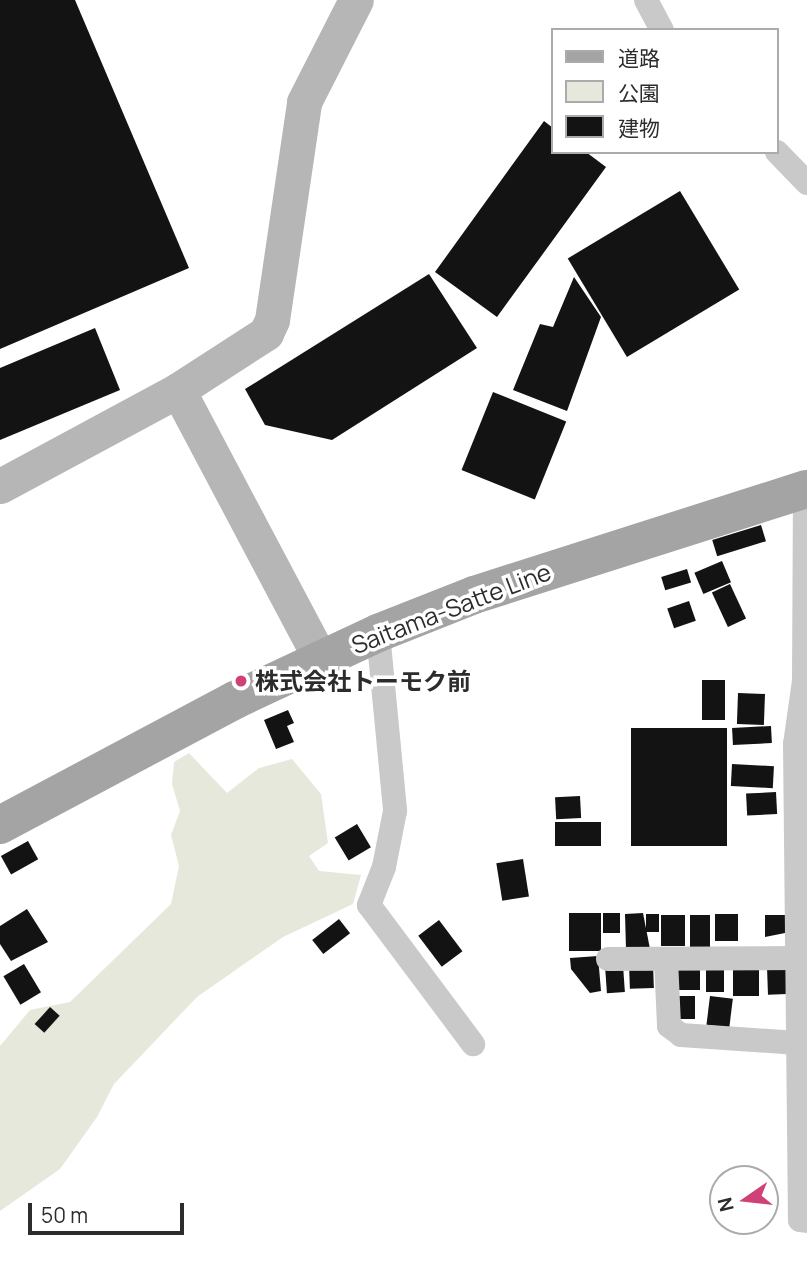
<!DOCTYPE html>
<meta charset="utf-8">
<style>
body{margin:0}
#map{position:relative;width:807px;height:1263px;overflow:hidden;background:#fff;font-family:Manrope,"Noto Sans JP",sans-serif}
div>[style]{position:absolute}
.green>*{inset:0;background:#e6e8db}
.building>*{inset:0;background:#131313;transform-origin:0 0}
.street>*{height:24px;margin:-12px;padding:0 12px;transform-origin:12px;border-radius:12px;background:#c9c9c9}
.secondary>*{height:35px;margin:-17.5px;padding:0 17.5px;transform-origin:17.5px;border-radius:17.5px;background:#b6b6b6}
.primary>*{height:38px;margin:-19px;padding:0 19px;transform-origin:19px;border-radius:19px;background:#a4a4a4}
.dots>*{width:19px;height:19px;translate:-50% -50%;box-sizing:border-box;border:4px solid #fff;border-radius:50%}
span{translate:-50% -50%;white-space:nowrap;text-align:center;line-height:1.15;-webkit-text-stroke:7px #fff;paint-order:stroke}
.street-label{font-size:24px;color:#2c2c2c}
.poi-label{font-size:24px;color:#2c2c2c;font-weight:700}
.left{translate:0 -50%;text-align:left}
.legend{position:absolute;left:551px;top:28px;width:228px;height:126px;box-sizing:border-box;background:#fff;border:2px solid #ababab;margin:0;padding:9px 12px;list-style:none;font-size:21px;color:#2c2c2c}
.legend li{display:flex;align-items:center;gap:14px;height:35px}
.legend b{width:35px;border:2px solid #ababab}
.north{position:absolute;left:709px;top:1165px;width:70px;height:70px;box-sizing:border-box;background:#fff;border:2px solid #ababab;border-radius:50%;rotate:256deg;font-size:19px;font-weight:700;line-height:28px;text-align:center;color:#2c2c2c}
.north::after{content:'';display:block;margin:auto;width:24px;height:32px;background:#cf4277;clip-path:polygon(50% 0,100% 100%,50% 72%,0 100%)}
.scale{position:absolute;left:28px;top:1203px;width:156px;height:32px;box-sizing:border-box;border:4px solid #2c2c2c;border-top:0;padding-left:9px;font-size:21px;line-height:24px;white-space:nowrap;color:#2c2c2c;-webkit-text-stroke:5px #fff;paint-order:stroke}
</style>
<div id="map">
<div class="green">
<i style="clip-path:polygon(189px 753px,227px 793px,259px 768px,292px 759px,321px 794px,328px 843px,309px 856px,319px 871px,361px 875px,353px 904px,283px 937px,197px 997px,114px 1084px,97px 1117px,60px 1169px,0 1211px,0 1046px,30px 1010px,70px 1002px,171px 904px,179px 866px,171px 835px,180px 811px,172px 784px,174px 762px)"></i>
</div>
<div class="building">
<i style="clip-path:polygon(0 0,75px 0,189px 268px,0 349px)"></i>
<i style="clip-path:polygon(544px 121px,553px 128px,553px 152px,586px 152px,606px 167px,497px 317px,435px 272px)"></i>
<i style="left:680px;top:191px;width:115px;height:131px;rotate:59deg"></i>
<i style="clip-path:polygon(429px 274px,477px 348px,332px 440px,265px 425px,245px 389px)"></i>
<i style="clip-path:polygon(574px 277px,601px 317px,567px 411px,513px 390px,540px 324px,553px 327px)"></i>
<i style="clip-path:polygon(95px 328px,120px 390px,0 440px,0 368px)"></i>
<i style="left:493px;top:392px;width:79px;height:84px;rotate:22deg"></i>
<i style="left:761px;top:525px;width:17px;height:51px;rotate:73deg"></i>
<i style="left:722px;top:561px;width:23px;height:30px;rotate:67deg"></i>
<i style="left:687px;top:569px;width:14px;height:27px;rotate:73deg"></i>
<i style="left:730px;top:584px;width:38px;height:20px;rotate:65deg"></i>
<i style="left:689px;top:601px;width:21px;height:23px;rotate:71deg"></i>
<i style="left:702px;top:680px;width:23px;height:40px"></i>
<i style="left:738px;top:693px;width:27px;height:31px;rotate:2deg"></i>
<i style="clip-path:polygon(288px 710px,294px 723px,287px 726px,294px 742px,276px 749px,264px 720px)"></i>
<i style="left:771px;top:726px;width:17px;height:39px;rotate:87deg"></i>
<i style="left:631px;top:728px;width:96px;height:118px"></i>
<i style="left:732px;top:764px;width:42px;height:22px;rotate:3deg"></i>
<i style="left:776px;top:792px;width:22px;height:30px;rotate:87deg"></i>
<i style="left:580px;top:796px;width:22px;height:25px;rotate:87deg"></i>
<i style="left:555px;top:822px;width:46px;height:24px"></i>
<i style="left:357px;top:824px;width:27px;height:26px;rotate:59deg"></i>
<i style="left:28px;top:841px;width:21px;height:31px;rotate:61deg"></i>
<i style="left:523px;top:859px;width:38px;height:27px;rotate:81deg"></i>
<i style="clip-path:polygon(27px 909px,48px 942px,11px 961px,0 944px,0 926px)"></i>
<i style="left:569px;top:913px;width:32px;height:38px"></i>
<i style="left:620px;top:913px;width:20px;height:17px;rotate:90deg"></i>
<i style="clip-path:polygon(643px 913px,650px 949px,626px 949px,625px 914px)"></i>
<i style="left:646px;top:914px;width:13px;height:18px"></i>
<i style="left:715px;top:914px;width:23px;height:27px"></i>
<i style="left:661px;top:915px;width:24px;height:31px"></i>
<i style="left:690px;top:915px;width:20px;height:34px"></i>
<i style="clip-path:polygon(765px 915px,790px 915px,790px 932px,765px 937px)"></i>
<i style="left:339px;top:919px;width:18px;height:34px;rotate:52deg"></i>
<i style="left:439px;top:920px;width:39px;height:26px;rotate:53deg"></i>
<i style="clip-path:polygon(598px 956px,601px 991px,590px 993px,571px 969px,570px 958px)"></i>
<i style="left:653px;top:963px;width:25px;height:24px;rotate:88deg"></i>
<i style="left:24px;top:964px;width:33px;height:24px;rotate:59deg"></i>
<i style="left:733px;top:964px;width:26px;height:32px"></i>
<i style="left:623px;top:965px;width:27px;height:18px;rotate:86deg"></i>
<i style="left:676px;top:966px;width:24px;height:24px"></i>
<i style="left:786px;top:966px;width:28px;height:19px;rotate:88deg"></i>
<i style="left:706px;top:968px;width:18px;height:24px"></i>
<i style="left:676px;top:996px;width:19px;height:23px"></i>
<i style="left:710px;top:996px;width:23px;height:29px;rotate:7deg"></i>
<i style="left:50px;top:1007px;width:13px;height:23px;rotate:42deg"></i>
</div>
<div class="street">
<i style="left:646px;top:0;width:34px;rotate:62deg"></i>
<i style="left:777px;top:152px;width:43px;rotate:45.9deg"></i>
<i style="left:805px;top:490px;width:191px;rotate:90.3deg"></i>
<i style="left:804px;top:681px;width:64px;rotate:98.1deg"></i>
<i style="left:795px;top:744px;width:476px;rotate:89.4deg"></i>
<i style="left:800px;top:1220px;width:7px;rotate:8deg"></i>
<i style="left:378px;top:633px;width:179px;rotate:84.5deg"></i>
<i style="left:395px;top:811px;width:57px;rotate:101.1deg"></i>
<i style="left:384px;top:867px;width:41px;rotate:111.5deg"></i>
<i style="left:369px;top:905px;width:174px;rotate:53.2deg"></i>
<i style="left:608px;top:959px;width:190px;rotate:-0.3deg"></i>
<i style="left:666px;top:959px;width:67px;rotate:87.4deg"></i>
<i style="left:669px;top:1026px;width:15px;rotate:37deg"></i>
<i style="left:681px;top:1035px;width:117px;rotate:3.9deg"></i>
</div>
<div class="secondary">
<i style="left:178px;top:390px;width:303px;rotate:62.1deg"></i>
<i style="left:0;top:486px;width:202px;rotate:-28.3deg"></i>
<i style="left:178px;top:390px;width:105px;rotate:-32.9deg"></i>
<i style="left:266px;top:333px;width:14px;rotate:-65deg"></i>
<i style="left:272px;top:320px;width:220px;rotate:-81.6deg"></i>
<i style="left:304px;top:102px;width:114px;rotate:-63deg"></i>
</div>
<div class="primary">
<i style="left:0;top:825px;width:266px;rotate:-28deg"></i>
<i style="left:235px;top:700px;width:158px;rotate:-25.1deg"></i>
<i style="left:378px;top:633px;width:103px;rotate:-21.6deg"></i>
<i style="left:474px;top:595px;width:349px;rotate:-17.7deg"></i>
</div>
<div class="dots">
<i style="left:241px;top:681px;background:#cf4277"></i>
</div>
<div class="street-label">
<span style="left:451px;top:608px;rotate:-21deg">Saitama-Satte Line</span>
</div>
<div class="poi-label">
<span class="left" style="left:255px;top:681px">株式会社トーモク前</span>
</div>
<ul class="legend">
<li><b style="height:9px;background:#a4a4a4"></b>道路</li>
<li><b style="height:19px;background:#e6e8db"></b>公園</li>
<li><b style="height:19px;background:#131313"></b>建物</li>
</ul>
<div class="north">N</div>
<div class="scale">50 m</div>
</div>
